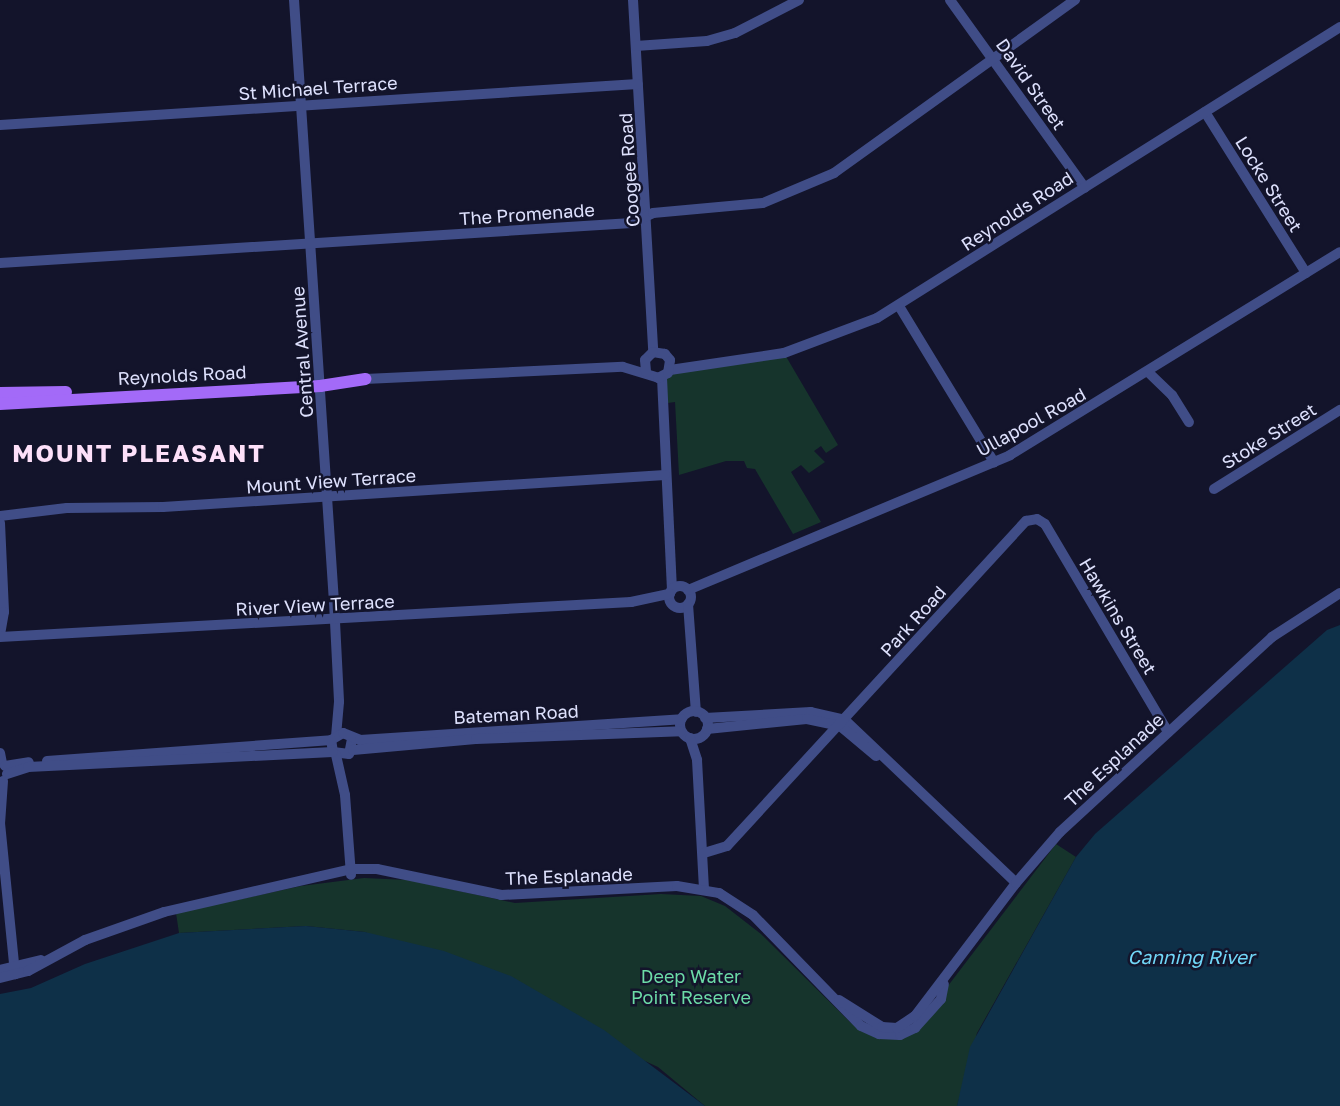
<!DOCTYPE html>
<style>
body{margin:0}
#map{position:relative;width:1340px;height:1106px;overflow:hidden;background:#13142b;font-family:"Golos Text",sans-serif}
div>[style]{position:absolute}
.green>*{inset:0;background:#16342c}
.water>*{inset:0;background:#0e3048}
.minor>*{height:10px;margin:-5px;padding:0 5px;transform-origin:5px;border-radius:5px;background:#404d87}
.minor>.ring{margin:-5px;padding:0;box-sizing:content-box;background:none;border:10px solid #404d87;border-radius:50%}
.major>*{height:12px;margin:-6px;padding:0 6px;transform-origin:6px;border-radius:6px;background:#a36af8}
span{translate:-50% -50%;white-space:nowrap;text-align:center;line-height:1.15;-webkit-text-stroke:5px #13142b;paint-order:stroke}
.street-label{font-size:18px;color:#dee1fd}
.park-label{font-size:18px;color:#6cdba7}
.water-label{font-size:19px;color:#71d7f8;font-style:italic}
.district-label{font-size:24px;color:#fde0f9;font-weight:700;letter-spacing:2px}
</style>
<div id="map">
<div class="green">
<i style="clip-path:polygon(784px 353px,838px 445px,826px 453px,821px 446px,814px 451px,825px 462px,809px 473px,801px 465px,791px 472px,821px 522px,793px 534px,755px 469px,747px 468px,744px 461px,726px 461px,679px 475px,675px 402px,660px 404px,660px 392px,670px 370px)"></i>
<i style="clip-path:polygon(1056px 844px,1076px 857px,977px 1033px,957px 1106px,705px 1106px,658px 1067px,365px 932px,306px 926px,179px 933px,176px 913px,301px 886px,364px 878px,408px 880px,515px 903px,661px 894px,701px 896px,725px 906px,761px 934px,851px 1023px,898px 1034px,925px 1016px)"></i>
</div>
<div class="water">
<i style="clip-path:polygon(1340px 625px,1340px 1106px,957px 1106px,970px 1047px,1076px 857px,1095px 834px,1327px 630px)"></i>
<i style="clip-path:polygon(306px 926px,365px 932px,444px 951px,511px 976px,604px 1030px,705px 1106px,0 1106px,0 994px,31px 988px,85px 964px,179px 933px)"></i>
</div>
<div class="minor">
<i style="left:294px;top:0;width:603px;rotate:86.2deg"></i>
<i style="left:334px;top:602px;width:100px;rotate:87.1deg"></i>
<i style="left:339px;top:702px;width:33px;rotate:95deg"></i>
<i style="left:633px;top:0;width:353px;rotate:86.7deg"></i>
<i style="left:950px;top:0;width:231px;rotate:54.3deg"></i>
<i style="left:636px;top:46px;width:71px;rotate:-4deg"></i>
<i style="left:707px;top:41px;width:29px;rotate:-16deg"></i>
<i style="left:735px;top:33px;width:72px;rotate:-27.3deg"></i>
<i style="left:1205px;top:112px;width:190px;rotate:57.9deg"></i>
<i style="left:0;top:125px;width:639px;rotate:-3.68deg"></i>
<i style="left:0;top:263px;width:633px;rotate:-3.62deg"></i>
<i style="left:632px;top:223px;width:23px;rotate:-25deg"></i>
<i style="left:653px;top:213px;width:110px;rotate:-5.2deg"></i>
<i style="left:763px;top:203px;width:77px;rotate:-22.9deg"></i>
<i style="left:834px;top:173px;width:297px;rotate:-35.7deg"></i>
<i style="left:899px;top:306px;width:183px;rotate:58.7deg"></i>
<i style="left:670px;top:370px;width:115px;rotate:-8.5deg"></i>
<i style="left:784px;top:353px;width:99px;rotate:-20.6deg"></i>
<i style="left:877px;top:318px;width:547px;rotate:-32.15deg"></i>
<i style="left:1148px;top:372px;width:33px;rotate:44deg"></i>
<i style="left:1172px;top:395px;width:32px;rotate:58deg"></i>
<i style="left:662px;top:378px;width:212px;rotate:87.3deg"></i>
<i style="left:365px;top:379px;width:258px;rotate:-2.7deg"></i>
<i style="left:623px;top:367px;width:37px;rotate:17deg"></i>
<i style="left:658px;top:378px;width:11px;rotate:-27deg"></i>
<i style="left:668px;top:373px;width:13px;rotate:-81deg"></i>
<i style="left:670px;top:360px;width:8px;rotate:-130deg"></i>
<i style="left:665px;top:354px;width:12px;rotate:-171deg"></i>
<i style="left:653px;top:352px;width:11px;rotate:135deg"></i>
<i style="left:645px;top:360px;width:12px;rotate:85deg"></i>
<i style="left:1214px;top:489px;width:149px;rotate:-32.1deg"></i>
<i style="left:0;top:516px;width:67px;rotate:-6.8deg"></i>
<i style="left:67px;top:508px;width:96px;rotate:-0.6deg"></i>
<i style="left:163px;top:507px;width:503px;rotate:-3.65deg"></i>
<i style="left:0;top:523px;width:89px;rotate:87.4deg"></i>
<i style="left:4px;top:612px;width:23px;rotate:100deg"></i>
<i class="ring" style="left:669px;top:586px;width:12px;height:12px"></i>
<i style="left:688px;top:590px;width:349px;rotate:-22.7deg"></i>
<i style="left:1010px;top:455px;width:387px;rotate:-31.6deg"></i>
<i style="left:688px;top:604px;width:108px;rotate:85.8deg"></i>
<i style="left:0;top:637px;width:632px;rotate:-3.17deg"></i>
<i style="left:631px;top:602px;width:40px;rotate:-12deg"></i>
<i class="ring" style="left:680px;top:711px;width:18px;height:18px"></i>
<i style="left:705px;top:718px;width:106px;rotate:-3.2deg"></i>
<i style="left:811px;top:712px;width:35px;rotate:13deg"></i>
<i style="left:845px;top:720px;width:236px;rotate:43.6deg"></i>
<i style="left:707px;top:729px;width:100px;rotate:-5.7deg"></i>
<i style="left:807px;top:719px;width:34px;rotate:12deg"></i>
<i style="left:840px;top:726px;width:47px;rotate:39.8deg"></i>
<i style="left:690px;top:738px;width:23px;rotate:72deg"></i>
<i style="left:697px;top:760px;width:128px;rotate:86.9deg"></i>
<i style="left:352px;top:739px;width:15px;rotate:101deg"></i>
<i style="left:349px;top:754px;width:16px;rotate:-173deg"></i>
<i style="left:333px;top:752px;width:12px;rotate:-99deg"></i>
<i style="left:331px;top:740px;width:14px;rotate:-30deg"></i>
<i style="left:343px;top:733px;width:18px;rotate:22deg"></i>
<i style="left:360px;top:740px;width:322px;rotate:-3.7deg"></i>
<i style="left:353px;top:750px;width:123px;rotate:-5.1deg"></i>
<i style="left:476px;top:739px;width:205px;rotate:-2.2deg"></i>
<i style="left:0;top:753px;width:10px;rotate:79deg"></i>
<i style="left:336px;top:755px;width:41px;rotate:77.3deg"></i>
<i style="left:345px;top:795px;width:80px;rotate:85.7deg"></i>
<i style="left:47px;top:761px;width:285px;rotate:-4.2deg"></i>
<i style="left:5px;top:766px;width:24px;rotate:-9deg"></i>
<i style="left:7px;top:774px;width:22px;rotate:-18deg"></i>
<i style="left:28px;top:767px;width:305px;rotate:-2.8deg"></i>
<i style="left:0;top:823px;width:152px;rotate:84.3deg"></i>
<i style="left:0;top:824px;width:43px;rotate:-86deg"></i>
<i style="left:704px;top:853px;width:24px;rotate:-17deg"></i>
<i style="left:727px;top:846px;width:442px;rotate:-47.4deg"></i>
<i style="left:1026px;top:521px;width:11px;rotate:-10deg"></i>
<i style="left:1037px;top:519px;width:9px;rotate:32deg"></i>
<i style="left:1045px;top:524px;width:242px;rotate:59.4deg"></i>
<i style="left:0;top:970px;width:42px;rotate:-13.7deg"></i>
<i style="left:0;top:978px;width:29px;rotate:-14deg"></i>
<i style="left:28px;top:971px;width:65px;rotate:-28.5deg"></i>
<i style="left:85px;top:940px;width:84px;rotate:-19.5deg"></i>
<i style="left:164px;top:912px;width:192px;rotate:-12.9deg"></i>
<i style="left:351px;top:869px;width:26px"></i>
<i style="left:377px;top:869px;width:127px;rotate:11.8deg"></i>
<i style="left:501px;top:895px;width:176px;rotate:-2.9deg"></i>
<i style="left:677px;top:886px;width:43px;rotate:9.5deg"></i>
<i style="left:719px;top:893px;width:40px;rotate:32.9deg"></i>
<i style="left:753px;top:915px;width:155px;rotate:45.8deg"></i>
<i style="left:861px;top:1026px;width:20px;rotate:24deg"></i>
<i style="left:879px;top:1034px;width:21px;rotate:3deg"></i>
<i style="left:900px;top:1035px;width:17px;rotate:-25deg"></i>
<i style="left:915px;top:1028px;width:39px;rotate:-48deg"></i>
<i style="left:941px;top:999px;width:15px;rotate:-79deg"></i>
<i style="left:839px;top:1000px;width:51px;rotate:32.1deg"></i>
<i style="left:882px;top:1027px;width:15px;rotate:4deg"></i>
<i style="left:897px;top:1028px;width:22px;rotate:-34deg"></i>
<i style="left:915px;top:1016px;width:167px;rotate:-52.8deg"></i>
<i style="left:1016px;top:883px;width:67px;rotate:-49.2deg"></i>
<i style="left:1060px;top:832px;width:288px;rotate:-42.6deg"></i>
<i style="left:1272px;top:637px;width:81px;rotate:-32.9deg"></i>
</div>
<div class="major">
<i style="left:0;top:393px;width:66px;rotate:-0.9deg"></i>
<i style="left:0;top:404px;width:321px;rotate:-3.2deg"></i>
<i style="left:320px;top:386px;width:46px;rotate:-8.8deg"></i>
</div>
<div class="street-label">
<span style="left:1031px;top:84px;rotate:55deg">David Street</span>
<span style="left:318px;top:88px;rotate:-4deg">St Michael Terrace</span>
<span style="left:629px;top:170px;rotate:-94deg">Coogee Road</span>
<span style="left:1269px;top:184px;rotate:58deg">Locke Street</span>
<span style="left:1017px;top:211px;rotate:-33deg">Reynolds Road</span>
<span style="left:527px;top:214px;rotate:-4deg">The Promenade</span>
<span style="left:302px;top:352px;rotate:-94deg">Central Avenue</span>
<span style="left:182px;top:375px;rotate:-3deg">Reynolds Road</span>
<span style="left:1031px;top:422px;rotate:-29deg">Ullapool Road</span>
<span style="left:1269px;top:436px;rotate:-32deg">Stoke Street</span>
<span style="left:331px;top:481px;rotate:-4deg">Mount View Terrace</span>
<span style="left:315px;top:605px;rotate:-3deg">River View Terrace</span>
<span style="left:1118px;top:616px;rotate:59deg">Hawkins Street</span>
<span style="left:913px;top:621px;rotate:-48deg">Park Road</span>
<span style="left:516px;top:714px;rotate:-3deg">Bateman Road</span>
<span style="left:1114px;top:760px;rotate:-43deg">The Esplanade</span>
<span style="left:569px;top:876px;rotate:-2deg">The Esplanade</span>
</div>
<div class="park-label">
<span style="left:691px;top:987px">Deep Water<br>Point Reserve</span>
</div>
<div class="water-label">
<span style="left:1191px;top:957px">Canning River</span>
</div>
<div class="district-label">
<span style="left:139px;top:453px">MOUNT PLEASANT</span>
</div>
</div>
